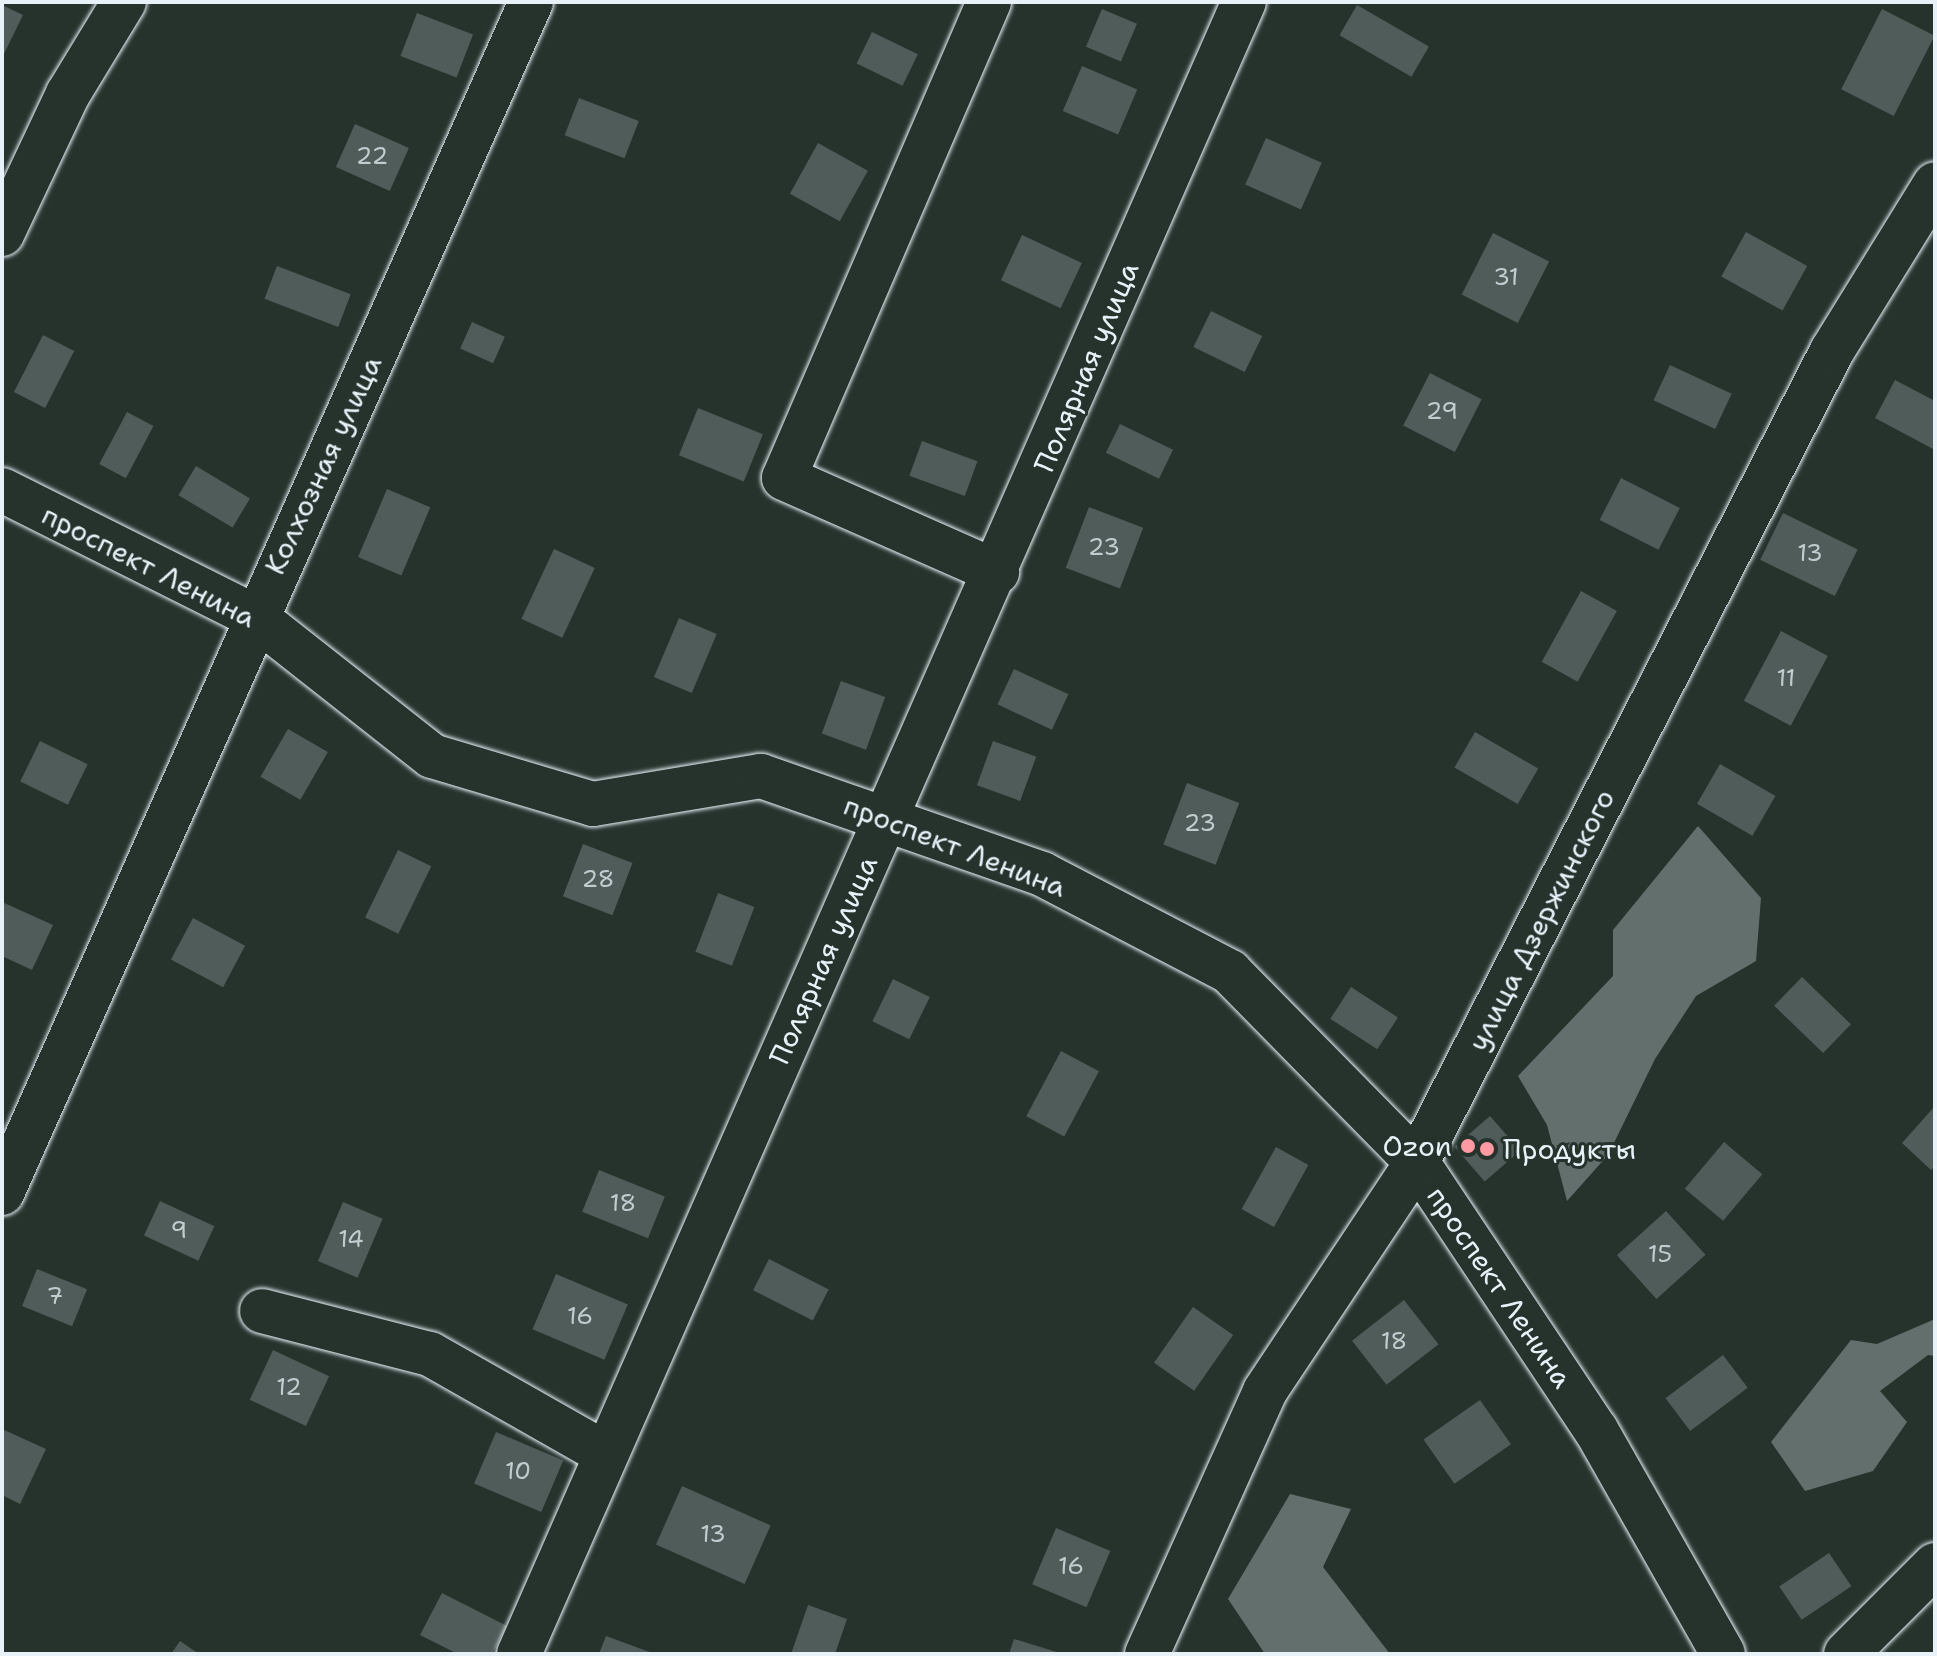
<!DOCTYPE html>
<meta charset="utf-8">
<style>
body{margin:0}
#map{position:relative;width:1937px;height:1656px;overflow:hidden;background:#26332d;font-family:"Shantell Sans",sans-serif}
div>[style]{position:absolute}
.water>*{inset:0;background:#636f6d}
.building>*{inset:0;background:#505c59;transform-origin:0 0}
.roads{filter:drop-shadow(0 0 2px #e8f1f8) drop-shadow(0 0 2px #e8f1f8)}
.minor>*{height:44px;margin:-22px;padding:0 22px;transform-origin:22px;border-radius:22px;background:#26332d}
.dots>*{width:22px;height:22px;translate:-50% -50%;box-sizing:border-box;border:4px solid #26332d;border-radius:50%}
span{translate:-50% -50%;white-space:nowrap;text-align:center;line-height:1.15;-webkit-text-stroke:6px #26332d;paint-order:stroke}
.number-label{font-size:24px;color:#c2ccd0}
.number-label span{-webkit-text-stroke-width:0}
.street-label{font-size:28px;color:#e8f1f8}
.poi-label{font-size:28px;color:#e8f1f8}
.right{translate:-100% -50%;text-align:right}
.left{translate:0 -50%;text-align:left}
.frame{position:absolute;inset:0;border:4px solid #e8f1f8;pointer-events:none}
</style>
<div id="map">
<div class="water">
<i style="clip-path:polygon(1698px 826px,1761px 898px,1756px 961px,1696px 996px,1655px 1059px,1608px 1155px,1567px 1201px,1547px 1125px,1518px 1076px,1613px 976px,1613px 930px)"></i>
<i style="clip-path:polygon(1935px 1319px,1935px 1356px,1928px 1355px,1880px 1391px,1907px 1422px,1873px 1471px,1805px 1491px,1771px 1442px,1851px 1340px,1877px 1344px)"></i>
<i style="clip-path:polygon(1290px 1494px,1351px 1509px,1323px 1567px,1390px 1654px,1265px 1654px,1228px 1599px)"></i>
</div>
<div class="building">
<i style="clip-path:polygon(2px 5px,23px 15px,2px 58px)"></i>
<i style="left:1357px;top:5px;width:83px;height:35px;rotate:30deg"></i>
<i style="left:1102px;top:9px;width:38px;height:41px;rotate:23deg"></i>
<i style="left:1882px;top:9px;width:59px;height:90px;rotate:27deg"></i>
<i style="left:417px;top:13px;width:60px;height:46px;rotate:21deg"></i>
<i style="left:872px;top:32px;width:51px;height:35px;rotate:26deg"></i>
<i style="left:1082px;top:66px;width:60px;height:49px;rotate:23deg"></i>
<i style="left:579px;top:98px;width:64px;height:40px;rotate:21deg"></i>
<i style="left:355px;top:124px;width:59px;height:47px;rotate:24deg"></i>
<i style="left:1266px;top:138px;width:61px;height:51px;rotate:24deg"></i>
<i style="left:818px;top:143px;width:57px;height:58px;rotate:29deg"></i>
<i style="left:1746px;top:232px;width:70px;height:51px;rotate:29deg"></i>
<i style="left:1493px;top:233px;width:63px;height:69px;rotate:27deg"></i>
<i style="left:1022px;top:235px;width:66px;height:50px;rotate:25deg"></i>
<i style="left:277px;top:266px;width:79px;height:35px;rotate:21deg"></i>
<i style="left:1211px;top:311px;width:57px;height:40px;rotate:26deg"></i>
<i style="left:472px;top:322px;width:36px;height:29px;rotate:24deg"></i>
<i style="left:43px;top:335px;width:35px;height:64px;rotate:27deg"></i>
<i style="left:1670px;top:365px;width:68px;height:39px;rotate:25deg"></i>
<i style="left:1430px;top:373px;width:58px;height:59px;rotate:27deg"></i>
<i style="clip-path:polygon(1895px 380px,1935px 401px,1935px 450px,1875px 418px)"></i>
<i style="left:698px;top:408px;width:70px;height:51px;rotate:22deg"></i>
<i style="left:127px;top:412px;width:30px;height:59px;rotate:28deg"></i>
<i style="left:1120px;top:424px;width:59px;height:32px;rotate:26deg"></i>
<i style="left:922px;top:441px;width:59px;height:37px;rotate:20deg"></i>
<i style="left:196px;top:466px;width:63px;height:34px;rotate:31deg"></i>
<i style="left:1621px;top:478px;width:66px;height:47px;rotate:27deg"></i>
<i style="left:387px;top:489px;width:47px;height:74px;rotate:23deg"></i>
<i style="left:1089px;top:507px;width:58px;height:65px;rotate:21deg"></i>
<i style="left:1783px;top:513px;width:83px;height:52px;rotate:26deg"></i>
<i style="left:554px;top:549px;width:45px;height:77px;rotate:25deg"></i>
<i style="left:1581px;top:591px;width:41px;height:81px;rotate:29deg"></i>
<i style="left:679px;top:618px;width:41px;height:64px;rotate:23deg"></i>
<i style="left:1781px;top:631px;width:53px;height:79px;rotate:28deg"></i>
<i style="left:1014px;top:669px;width:60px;height:39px;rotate:25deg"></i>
<i style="left:841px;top:681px;width:47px;height:56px;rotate:20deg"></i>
<i style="left:288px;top:729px;width:46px;height:55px;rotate:30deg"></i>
<i style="left:1475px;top:732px;width:73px;height:41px;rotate:30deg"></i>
<i style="left:40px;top:741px;width:53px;height:45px;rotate:26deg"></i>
<i style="left:993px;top:741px;width:46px;height:47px;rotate:20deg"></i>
<i style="left:1720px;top:764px;width:64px;height:46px;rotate:30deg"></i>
<i style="left:1187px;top:783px;width:56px;height:66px;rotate:21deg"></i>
<i style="left:583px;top:844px;width:53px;height:56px;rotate:21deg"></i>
<i style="left:398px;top:850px;width:37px;height:75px;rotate:26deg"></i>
<i style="left:718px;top:893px;width:39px;height:63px;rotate:21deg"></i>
<i style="clip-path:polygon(2px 902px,53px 925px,32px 970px,2px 956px)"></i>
<i style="left:193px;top:918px;width:59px;height:47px;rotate:28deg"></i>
<i style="left:1802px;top:977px;width:68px;height:40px;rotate:44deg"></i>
<i style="left:893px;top:979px;width:41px;height:47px;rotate:26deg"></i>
<i style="left:1351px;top:987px;width:56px;height:38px;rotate:33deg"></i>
<i style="left:1061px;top:1051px;width:43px;height:74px;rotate:28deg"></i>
<i style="clip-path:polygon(1935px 1106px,1935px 1166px,1931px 1170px,1902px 1143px)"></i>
<i style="left:1490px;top:1116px;width:46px;height:47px;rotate:49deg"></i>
<i style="left:1724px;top:1142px;width:50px;height:61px;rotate:40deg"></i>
<i style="left:1276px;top:1147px;width:37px;height:71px;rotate:29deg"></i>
<i style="left:599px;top:1170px;width:71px;height:45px;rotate:22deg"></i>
<i style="left:160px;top:1201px;width:60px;height:38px;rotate:25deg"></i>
<i style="left:343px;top:1202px;width:43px;height:64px;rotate:23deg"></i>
<i style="left:1666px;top:1211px;width:59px;height:66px;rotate:48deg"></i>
<i style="left:769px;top:1259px;width:67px;height:35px;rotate:27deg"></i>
<i style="left:37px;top:1269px;width:54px;height:40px;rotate:22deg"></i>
<i style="left:556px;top:1274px;width:78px;height:60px;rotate:23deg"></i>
<i style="left:1404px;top:1300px;width:56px;height:66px;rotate:52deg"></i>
<i style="left:1193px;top:1307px;width:49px;height:68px;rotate:35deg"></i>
<i style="left:273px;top:1350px;width:62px;height:55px;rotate:25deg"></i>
<i style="left:1723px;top:1355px;width:41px;height:72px;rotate:53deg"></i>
<i style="left:1480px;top:1400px;width:54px;height:69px;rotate:55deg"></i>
<i style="clip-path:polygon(2px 1429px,46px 1449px,20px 1504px,2px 1495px)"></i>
<i style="left:496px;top:1432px;width:73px;height:56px;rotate:23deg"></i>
<i style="left:682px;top:1486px;width:97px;height:64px;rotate:24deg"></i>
<i style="left:1056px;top:1528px;width:59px;height:61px;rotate:23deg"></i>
<i style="left:1829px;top:1553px;width:40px;height:60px;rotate:56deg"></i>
<i style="clip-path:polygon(442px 1593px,507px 1626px,492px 1654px,458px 1654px,420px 1635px)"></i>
<i style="clip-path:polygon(808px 1605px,847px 1619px,835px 1654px,791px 1654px)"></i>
<i style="clip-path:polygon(606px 1636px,655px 1654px,599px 1654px)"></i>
<i style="clip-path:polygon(1014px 1639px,1060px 1653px,1060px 1654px,1009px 1654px)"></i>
<i style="clip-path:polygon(180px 1641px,199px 1654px,171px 1654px)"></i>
</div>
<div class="roads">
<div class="minor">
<i style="left:989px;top:2px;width:518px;rotate:113.3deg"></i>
<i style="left:784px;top:478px;width:233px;rotate:23.8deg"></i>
<i style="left:2px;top:234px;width:155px;rotate:-64.8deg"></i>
<i style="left:68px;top:94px;width:108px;rotate:-58.7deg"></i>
<i style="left:2px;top:490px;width:282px;rotate:26.6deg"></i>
<i style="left:254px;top:616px;width:226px;rotate:38.2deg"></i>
<i style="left:432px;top:756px;width:168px;rotate:16.6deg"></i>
<i style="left:593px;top:804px;width:170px;rotate:-9.5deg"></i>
<i style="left:761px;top:776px;width:298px;rotate:19.2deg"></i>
<i style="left:1042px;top:874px;width:212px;rotate:27.5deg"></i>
<i style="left:1230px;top:972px;width:267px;rotate:45.5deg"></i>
<i style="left:1417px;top:1162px;width:322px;rotate:56.3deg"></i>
<i style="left:1596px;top:1430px;width:257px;rotate:60.4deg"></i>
<i style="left:2px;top:1193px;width:1303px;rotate:-66.05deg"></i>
<i style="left:262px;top:1311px;width:173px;rotate:14.4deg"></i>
<i style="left:430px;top:1354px;width:202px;rotate:29.6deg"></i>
<i style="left:519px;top:1654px;width:1804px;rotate:-66.31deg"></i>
<i style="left:1147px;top:1654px;width:288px;rotate:-65.8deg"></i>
<i style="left:1265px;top:1391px;width:275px;rotate:-56.4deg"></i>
<i style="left:1417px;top:1162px;width:911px;rotate:-62.9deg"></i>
<i style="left:1832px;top:351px;width:196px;rotate:-58.3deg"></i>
<i style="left:1846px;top:1654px;width:126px;rotate:-45deg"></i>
</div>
</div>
<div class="dots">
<i style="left:1468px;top:1146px;background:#ff9aa2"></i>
<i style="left:1487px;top:1149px;background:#ff9aa2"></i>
</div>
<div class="number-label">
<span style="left:372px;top:157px">22</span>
<span style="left:1506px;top:278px">31</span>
<span style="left:1442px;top:412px">29</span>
<span style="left:1104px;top:548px">23</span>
<span style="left:1810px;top:554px">13</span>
<span style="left:1786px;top:679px">11</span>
<span style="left:1200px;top:824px">23</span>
<span style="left:598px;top:880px">28</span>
<span style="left:623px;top:1204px">18</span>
<span style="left:179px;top:1231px">9</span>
<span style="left:351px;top:1240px">14</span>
<span style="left:1660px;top:1255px">15</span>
<span style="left:55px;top:1297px">7</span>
<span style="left:580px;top:1317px">16</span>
<span style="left:1394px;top:1342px">18</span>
<span style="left:289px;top:1388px">12</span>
<span style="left:518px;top:1472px">10</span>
<span style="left:713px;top:1535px">13</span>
<span style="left:1071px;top:1567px">16</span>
</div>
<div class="street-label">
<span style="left:1086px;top:367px;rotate:-67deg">Полярная улица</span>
<span style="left:323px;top:465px;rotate:-65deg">Колхозная улица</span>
<span style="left:149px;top:566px;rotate:27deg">проспект Ленина</span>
<span style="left:955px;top:846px;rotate:21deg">проспект Ленина</span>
<span style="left:1541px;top:920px;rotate:-63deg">улица Дзержинского</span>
<span style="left:823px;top:960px;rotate:-66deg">Полярная улица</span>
<span style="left:1500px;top:1287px;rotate:56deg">проспект Ленина</span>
</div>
<div class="poi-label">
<span class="right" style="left:1452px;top:1146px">Ozon</span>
<span class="left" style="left:1503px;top:1149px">Продукты</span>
</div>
<div class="frame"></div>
</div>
